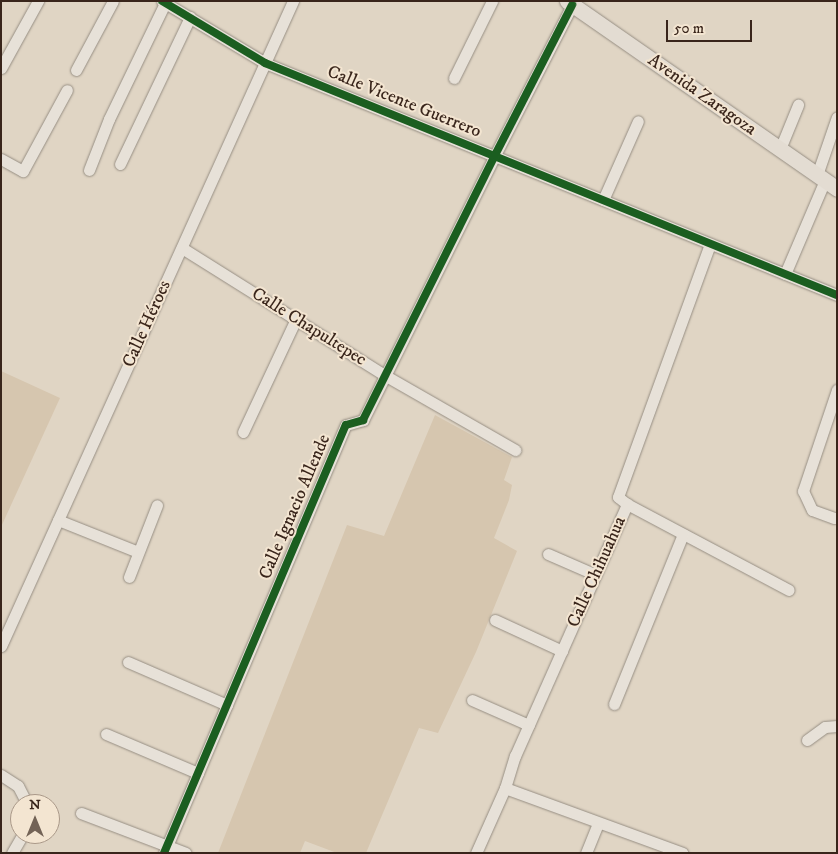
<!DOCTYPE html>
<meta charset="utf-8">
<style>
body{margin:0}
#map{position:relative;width:838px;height:854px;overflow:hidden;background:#e0d5c4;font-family:"IM FELL DW Pica",serif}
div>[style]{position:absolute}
.green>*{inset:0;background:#d6c6af}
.roads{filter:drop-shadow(0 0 1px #968e83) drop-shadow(0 0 1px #968e83)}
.minor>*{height:11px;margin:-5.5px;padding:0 5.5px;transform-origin:5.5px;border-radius:5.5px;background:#e7e1d8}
.major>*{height:15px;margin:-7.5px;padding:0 7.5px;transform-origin:7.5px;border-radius:7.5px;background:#e3dcd2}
.cycleway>*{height:8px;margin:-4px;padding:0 4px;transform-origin:4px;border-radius:4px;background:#1b5e20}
span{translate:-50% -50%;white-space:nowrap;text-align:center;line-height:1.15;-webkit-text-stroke:4px #f3e5d1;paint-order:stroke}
.street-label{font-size:18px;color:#39251b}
.frame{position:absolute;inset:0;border:2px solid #39251b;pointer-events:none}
.north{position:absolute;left:10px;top:794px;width:50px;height:50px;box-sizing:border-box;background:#f3e5d1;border:1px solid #a99888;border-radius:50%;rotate:0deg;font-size:14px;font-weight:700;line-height:20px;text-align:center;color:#39251b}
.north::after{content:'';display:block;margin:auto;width:18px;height:22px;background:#736356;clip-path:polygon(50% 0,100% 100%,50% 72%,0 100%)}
.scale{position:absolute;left:666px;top:20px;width:86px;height:22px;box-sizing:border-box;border:2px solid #39251b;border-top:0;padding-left:6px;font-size:15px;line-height:18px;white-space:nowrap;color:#39251b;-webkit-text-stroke:4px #f3e5d1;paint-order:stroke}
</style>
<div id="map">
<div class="green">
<i style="clip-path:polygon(1px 371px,60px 398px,1px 527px)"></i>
<i style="clip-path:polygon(435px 415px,512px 457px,504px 480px,512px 485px,509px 500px,494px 538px,517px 551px,476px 652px,438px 733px,419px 728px,366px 853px,337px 853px,305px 841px,300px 853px,218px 853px,347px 525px,384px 536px)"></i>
</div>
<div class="roads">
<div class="minor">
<i style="left:162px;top:1px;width:120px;rotate:31deg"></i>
<i style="left:265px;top:63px;width:617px;rotate:22.08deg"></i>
<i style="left:1px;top:68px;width:77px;rotate:-61.1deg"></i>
<i style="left:76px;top:70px;width:78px;rotate:-61.8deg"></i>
<i style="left:454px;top:78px;width:86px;rotate:-63.7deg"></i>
<i style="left:780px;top:149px;width:48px;rotate:-67.8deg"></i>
<i style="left:1px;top:159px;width:25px;rotate:29deg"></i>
<i style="left:23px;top:171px;width:92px;rotate:-61.5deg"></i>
<i style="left:120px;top:164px;width:163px;rotate:-64.5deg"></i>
<i style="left:89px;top:170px;width:55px;rotate:-68.6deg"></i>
<i style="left:109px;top:119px;width:129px;rotate:-64.2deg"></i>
<i style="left:817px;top:175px;width:61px;rotate:-71deg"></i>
<i style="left:603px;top:200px;width:86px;rotate:-66.1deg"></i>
<i style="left:710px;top:244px;width:269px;rotate:110deg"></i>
<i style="left:618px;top:497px;width:11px;rotate:38deg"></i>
<i style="left:627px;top:504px;width:183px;rotate:28deg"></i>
<i style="left:182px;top:248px;width:241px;rotate:32.1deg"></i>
<i style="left:386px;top:376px;width:149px;rotate:29.8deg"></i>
<i style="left:785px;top:274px;width:102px;rotate:-66.9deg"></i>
<i style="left:243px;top:432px;width:125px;rotate:-64.9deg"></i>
<i style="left:834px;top:518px;width:23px;rotate:-160deg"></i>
<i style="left:812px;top:510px;width:21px;rotate:-115deg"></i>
<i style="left:803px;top:491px;width:107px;rotate:-71.4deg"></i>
<i style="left:58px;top:520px;width:86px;rotate:21.8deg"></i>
<i style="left:548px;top:554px;width:52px;rotate:23.6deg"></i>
<i style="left:129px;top:577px;width:77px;rotate:-68.7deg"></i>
<i style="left:495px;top:620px;width:74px;rotate:24.8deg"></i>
<i style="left:1px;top:646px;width:708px;rotate:-65.64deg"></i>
<i style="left:128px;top:662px;width:108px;rotate:23.5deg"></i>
<i style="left:472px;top:700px;width:62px;rotate:23.7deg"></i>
<i style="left:614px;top:704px;width:183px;rotate:-67.9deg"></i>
<i style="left:106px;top:734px;width:100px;rotate:23deg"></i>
<i style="left:807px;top:740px;width:22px;rotate:-36deg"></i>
<i style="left:825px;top:727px;width:12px;rotate:-5deg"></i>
<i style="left:1px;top:775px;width:20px;rotate:33deg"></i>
<i style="left:18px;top:786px;width:20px;rotate:63deg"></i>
<i style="left:505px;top:788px;width:189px;rotate:20.1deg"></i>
<i style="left:81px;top:813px;width:112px;rotate:20.9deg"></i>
<i style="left:12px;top:853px;width:22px;rotate:-60deg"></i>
<i style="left:164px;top:853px;width:465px;rotate:-67deg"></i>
<i style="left:346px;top:425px;width:18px;rotate:-16deg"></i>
<i style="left:363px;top:420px;width:296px;rotate:-63.5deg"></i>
<i style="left:495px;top:155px;width:169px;rotate:-62.8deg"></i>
<i style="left:476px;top:853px;width:71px;rotate:-66deg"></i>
<i style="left:505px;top:788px;width:34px;rotate:-73deg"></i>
<i style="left:515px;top:756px;width:276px;rotate:-66deg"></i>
<i style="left:586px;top:853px;width:32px;rotate:-68deg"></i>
</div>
<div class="major">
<i style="left:567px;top:1px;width:329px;rotate:34.8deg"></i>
</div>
</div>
<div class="cycleway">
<i style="left:162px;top:1px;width:120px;rotate:31deg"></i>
<i style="left:265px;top:63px;width:617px;rotate:22.08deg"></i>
<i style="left:164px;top:853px;width:465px;rotate:-67deg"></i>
<i style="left:346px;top:425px;width:18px;rotate:-16deg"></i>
<i style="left:363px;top:420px;width:296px;rotate:-63.5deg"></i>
<i style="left:495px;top:155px;width:169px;rotate:-62.8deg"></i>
</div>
<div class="street-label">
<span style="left:702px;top:95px;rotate:35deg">Avenida Zaragoza</span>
<span style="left:404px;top:102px;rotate:22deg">Calle Vicente Guerrero</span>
<span style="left:147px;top:324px;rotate:-66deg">Calle Héroes</span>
<span style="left:309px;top:327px;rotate:32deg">Calle Chapultepec</span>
<span style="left:295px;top:507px;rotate:-67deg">Calle Ignacio Allende</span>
<span style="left:597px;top:572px;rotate:-66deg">Calle Chihuahua</span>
</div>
<div class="frame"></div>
<div class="north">N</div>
<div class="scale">50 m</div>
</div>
